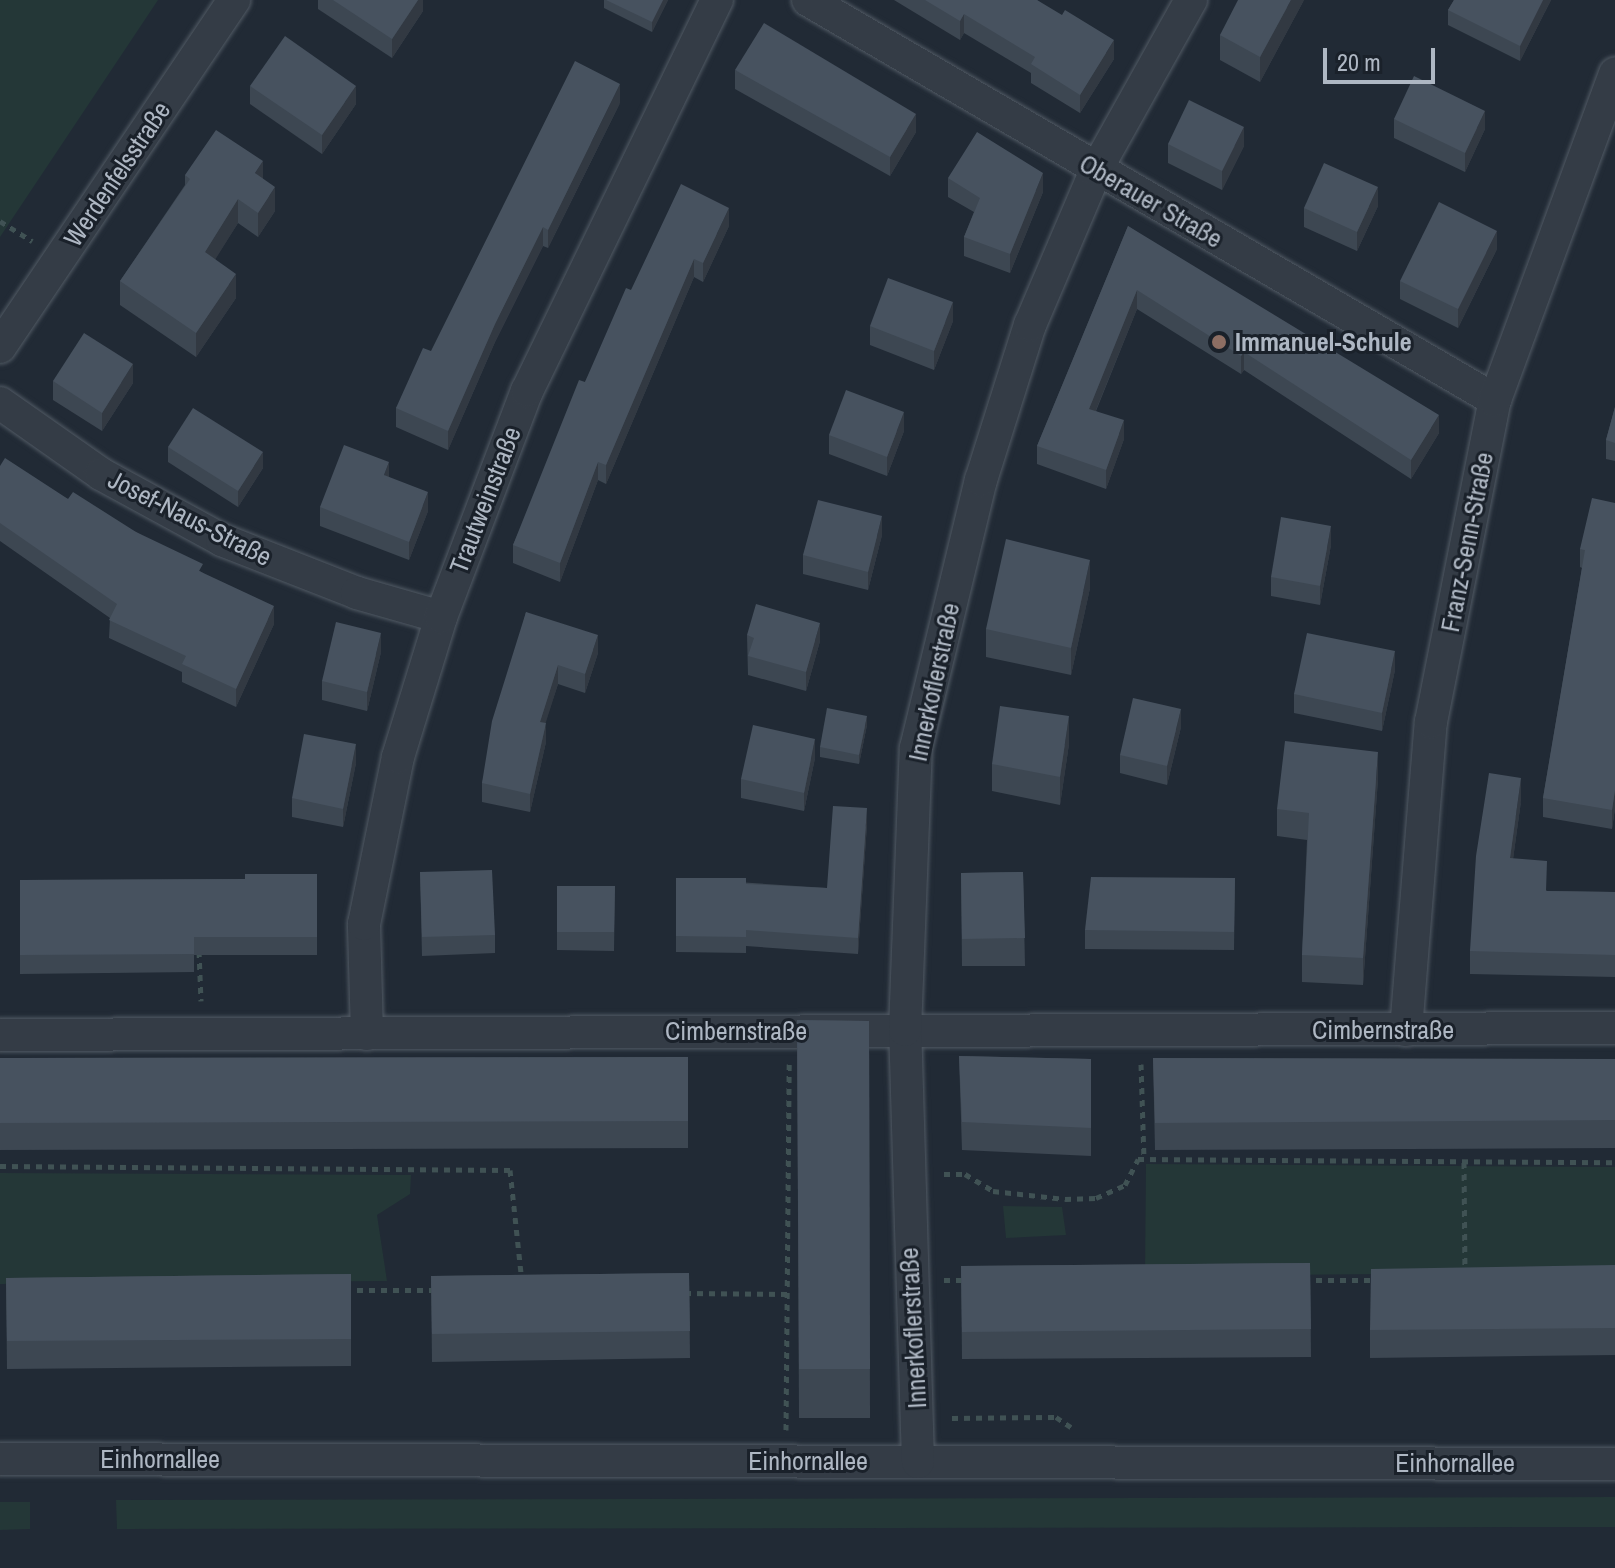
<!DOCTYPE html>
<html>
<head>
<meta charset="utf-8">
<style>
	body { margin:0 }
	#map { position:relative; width:1615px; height:1568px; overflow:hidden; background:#212a35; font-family:"Archivo Narrow",sans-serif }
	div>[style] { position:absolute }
	.green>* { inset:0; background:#243737 }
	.path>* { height:5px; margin-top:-2.5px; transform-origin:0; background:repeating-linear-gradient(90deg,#405254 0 6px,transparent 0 12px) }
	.roads { filter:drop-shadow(0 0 2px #515a64) drop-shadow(0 0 2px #515a64) }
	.minor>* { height:32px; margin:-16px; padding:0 16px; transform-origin:16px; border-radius:16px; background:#343c46 }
	.wall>* { inset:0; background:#3d4752 }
	.shaded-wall>* { inset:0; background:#323942 }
	.building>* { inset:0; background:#47525f }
	.dots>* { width:22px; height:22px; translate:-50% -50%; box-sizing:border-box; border:4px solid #1a212a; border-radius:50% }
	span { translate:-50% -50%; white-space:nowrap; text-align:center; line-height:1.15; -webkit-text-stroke:6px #1a212a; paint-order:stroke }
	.street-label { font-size:26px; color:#aeb7c3 }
	.poi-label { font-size:26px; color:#aeb7c3; font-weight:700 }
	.left { translate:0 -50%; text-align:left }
	.scale { position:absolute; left:1323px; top:48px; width:112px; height:36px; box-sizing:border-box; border:4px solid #aeb7c3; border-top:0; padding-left:10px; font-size:24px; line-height:28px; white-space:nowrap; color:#aeb7c3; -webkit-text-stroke:6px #1a212a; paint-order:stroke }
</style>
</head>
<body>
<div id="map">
	<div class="green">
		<div style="clip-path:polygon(0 0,158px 0,0 237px)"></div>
		<div style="clip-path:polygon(1146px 1164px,1615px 1167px,1615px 1272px,1145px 1276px)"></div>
		<div style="clip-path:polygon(0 1173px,411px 1175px,410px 1194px,377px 1215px,387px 1281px,0 1284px)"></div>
		<div style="clip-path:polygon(1003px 1206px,1062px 1207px,1066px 1235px,1006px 1238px)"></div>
		<div style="clip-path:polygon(1615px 1497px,1615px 1527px,117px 1529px,116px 1500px)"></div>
		<div style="clip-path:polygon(0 1502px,30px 1502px,30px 1529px,0 1530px)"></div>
	</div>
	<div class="path">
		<div style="left:0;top:221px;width:38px;rotate:32deg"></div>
		<div style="left:199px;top:951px;width:50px;rotate:87.7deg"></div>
		<div style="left:1141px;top:1064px;width:95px;rotate:88.2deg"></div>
		<div style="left:1464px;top:1162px;width:111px;rotate:89.5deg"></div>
		<div style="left:0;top:1166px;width:510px;rotate:0.45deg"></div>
		<div style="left:510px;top:1170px;width:113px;rotate:83.9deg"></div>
		<div style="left:944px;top:1174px;width:21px"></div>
		<div style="left:965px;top:1174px;width:33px;rotate:31deg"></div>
		<div style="left:993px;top:1191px;width:72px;rotate:6.3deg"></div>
		<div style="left:1065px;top:1199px;width:31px;rotate:-2deg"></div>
		<div style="left:1096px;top:1198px;width:32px;rotate:-24deg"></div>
		<div style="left:1125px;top:1185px;width:29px;rotate:-63deg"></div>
		<div style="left:1138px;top:1159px;width:477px;rotate:0.4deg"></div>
		<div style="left:944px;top:1280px;width:22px"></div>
		<div style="left:1304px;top:1280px;width:74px"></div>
		<div style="left:345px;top:1290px;width:90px"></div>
		<div style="left:685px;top:1293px;width:102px;rotate:0.6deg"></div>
		<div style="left:952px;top:1418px;width:104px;rotate:-0.6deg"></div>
		<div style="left:1056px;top:1417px;width:18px;rotate:34deg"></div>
		<div style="left:786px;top:1430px;width:366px;rotate:-89.5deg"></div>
	</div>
	<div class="roads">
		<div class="minor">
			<div style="left:808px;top:0;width:795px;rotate:30.21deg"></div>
			<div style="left:0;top:347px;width:419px;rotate:-56deg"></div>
			<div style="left:0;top:403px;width:123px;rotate:35.1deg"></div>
			<div style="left:101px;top:474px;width:138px;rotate:28.6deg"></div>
			<div style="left:222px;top:540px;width:145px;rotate:21.4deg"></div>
			<div style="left:357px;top:593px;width:87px;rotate:15.9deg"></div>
			<div style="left:1406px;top:1030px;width:309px;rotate:-85.4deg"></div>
			<div style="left:1431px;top:722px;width:328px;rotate:-78.8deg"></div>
			<div style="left:1495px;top:400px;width:348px;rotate:-69.8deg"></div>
			<div style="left:367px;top:1034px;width:110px;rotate:-91.6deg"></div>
			<div style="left:364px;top:924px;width:170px;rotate:-78.5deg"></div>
			<div style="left:398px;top:757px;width:146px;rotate:-72.9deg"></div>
			<div style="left:441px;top:617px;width:242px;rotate:-69.2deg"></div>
			<div style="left:527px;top:391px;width:435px;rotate:-64.1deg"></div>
			<div style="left:0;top:1035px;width:1615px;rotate:-0.25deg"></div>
			<div style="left:0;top:1459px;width:1615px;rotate:0.18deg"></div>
			<div style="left:918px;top:1462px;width:432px;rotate:-91.7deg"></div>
			<div style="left:905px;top:1030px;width:282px;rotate:-87.8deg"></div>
			<div style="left:916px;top:748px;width:276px;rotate:-76.4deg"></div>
			<div style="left:981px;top:480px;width:163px;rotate:-72.5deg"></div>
			<div style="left:1030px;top:325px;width:168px;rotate:-66.9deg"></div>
			<div style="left:1096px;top:170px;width:195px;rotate:-60.8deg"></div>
		</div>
	</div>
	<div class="wall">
		<div style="clip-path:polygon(318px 0,423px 0,423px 11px,392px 58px,318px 9px)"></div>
		<div style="clip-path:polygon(604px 0,668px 0,652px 32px,604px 8px)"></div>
		<div style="clip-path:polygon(894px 0,1037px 0,1114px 59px,1080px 113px,1031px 83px,1031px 73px,964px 33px,960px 40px)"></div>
		<div style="clip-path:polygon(1304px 0,1260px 82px,1220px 60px,1220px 35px)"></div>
		<div style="clip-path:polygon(1454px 0,1551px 0,1520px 61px,1448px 25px,1448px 10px)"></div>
		<div style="clip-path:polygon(735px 70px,916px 132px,890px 176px,735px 89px)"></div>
		<div style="clip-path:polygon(250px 86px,356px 104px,322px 154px,250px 104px)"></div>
		<div style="clip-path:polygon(620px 103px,548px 248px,543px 246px,495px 342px,448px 450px,396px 427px,396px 408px)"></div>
		<div style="clip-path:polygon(1394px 119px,1485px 129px,1465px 172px,1394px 138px)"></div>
		<div style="clip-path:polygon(1168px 144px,1244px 146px,1222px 190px,1168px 163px)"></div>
		<div style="clip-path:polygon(185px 175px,263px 179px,275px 211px,258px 237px,238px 223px,215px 259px,236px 298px,196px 357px,120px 305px,120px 281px,185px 185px)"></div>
		<div style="clip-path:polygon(948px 178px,1043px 192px,1010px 273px,964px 256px,964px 237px,974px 212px,948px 197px)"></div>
		<div style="clip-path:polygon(1378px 206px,1357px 251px,1304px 227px,1304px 208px)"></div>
		<div style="clip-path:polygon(729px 226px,703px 282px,694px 277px,606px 484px,598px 480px,560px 582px,513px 563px,513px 545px,585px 382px,631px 290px)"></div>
		<div style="clip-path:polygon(1128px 226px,1439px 433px,1411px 479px,1244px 370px,1241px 374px,1137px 309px,1096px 411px,1124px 439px,1106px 489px,1037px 464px,1037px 446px)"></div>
		<div style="clip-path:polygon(1497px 249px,1458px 328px,1400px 299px,1400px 281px)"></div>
		<div style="clip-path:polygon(953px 321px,934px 370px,870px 345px,870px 326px)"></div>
		<div style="clip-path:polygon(53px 381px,133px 383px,102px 431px,53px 400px)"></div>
		<div style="clip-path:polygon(1615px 407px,1615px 461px,1606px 459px,1606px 440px)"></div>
		<div style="clip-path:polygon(904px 431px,887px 476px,829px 454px,829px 435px)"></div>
		<div style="clip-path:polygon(168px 447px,263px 468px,238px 507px,168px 462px)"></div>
		<div style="clip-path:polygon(0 466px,136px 532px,203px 573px,274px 624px,236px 707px,182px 682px,182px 672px,109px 638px,110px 618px,0 541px)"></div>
		<div style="clip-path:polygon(389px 477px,428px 511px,409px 560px,320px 526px,320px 507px)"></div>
		<div style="clip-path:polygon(1615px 503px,1615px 808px,1612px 829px,1543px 817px,1543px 798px,1582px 568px,1580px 567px,1580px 549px)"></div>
		<div style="clip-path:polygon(882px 535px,868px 590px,803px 574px,803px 555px)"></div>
		<div style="clip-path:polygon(1331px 545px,1320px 605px,1271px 596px,1271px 577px)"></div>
		<div style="clip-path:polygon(1090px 588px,1071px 675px,986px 657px,986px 629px)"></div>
		<div style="clip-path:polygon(526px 612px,598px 653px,585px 693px,558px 684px,545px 723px,546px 742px,530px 812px,482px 802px,482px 783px)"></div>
		<div style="clip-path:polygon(747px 635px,820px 641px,806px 691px,748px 675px)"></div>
		<div style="clip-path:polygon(381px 652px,367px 711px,322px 700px,322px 681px)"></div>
		<div style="clip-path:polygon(1395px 670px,1382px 731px,1294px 713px,1294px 694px)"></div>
		<div style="clip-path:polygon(867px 725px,859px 764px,820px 757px,820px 747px)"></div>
		<div style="clip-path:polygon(1181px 727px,1167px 785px,1120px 773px,1120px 755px)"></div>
		<div style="clip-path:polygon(1069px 744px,1060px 805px,992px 791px,992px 764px)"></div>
		<div style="clip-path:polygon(815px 758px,804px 811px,741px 798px,741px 779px)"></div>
		<div style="clip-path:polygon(356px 763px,343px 827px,292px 817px,292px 798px)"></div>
		<div style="clip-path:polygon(1378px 779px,1363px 985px,1302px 982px,1302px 955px,1307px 840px,1277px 836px,1277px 809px)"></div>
		<div style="clip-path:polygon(1521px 801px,1513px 859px,1547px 891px,1615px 892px,1615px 977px,1470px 974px,1470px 951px)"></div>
		<div style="clip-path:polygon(867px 824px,858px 954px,746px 946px,746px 953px,676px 952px,676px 878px,827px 888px)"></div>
		<div style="clip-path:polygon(420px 872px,495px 935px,495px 953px,422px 956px)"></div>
		<div style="clip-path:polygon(1023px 872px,1025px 966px,962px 966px,961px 873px)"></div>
		<div style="clip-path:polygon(317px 874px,317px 955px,194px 955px,194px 972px,20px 974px,20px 880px,245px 879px)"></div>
		<div style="clip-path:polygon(1235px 878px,1234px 950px,1085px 949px,1085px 930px)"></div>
		<div style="clip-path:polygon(557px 886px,615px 886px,614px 951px,557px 950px)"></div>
		<div style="clip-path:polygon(797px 1020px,869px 1021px,870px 1418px,799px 1418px)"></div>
		<div style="clip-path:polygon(959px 1056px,1091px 1059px,1091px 1156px,962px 1150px)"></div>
		<div style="clip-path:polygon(688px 1057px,688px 1148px,0 1150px,0 1058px)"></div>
		<div style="clip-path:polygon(1153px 1058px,1615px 1059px,1615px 1148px,1155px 1150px)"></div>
		<div style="clip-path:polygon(1310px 1263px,1311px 1357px,962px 1359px,961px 1266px)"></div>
		<div style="clip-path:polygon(1615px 1265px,1615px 1355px,1370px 1358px,1370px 1330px)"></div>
		<div style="clip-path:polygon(689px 1273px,690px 1358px,432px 1362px,431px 1276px)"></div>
		<div style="clip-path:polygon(351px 1274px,351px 1366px,7px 1369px,6px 1278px)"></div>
	</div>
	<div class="shaded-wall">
		<div style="clip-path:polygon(418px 0,423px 0,423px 11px,392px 58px,392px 39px)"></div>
		<div style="clip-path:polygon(663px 0,668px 0,652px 32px,652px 22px)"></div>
		<div style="clip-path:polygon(1291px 0,1304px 0,1260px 82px,1260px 57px)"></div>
		<div style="clip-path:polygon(1543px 0,1551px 0,1520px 61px,1520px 46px)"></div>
		<div style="clip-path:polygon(964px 14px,964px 33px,960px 40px,960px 21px)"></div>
		<div style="clip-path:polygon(1114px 40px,1114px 59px,1080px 113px,1080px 95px)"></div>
		<div style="clip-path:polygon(620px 84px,620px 103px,548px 248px,548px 230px)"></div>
		<div style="clip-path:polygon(356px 86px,356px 104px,322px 154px,322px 135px)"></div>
		<div style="clip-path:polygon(1485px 111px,1485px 129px,1465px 172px,1465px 153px)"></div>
		<div style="clip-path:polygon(916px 114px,916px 132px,890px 176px,890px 157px)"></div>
		<div style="clip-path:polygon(1244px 127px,1244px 146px,1222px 190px,1222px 171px)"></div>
		<div style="clip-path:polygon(263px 161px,263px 186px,255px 173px)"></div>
		<div style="clip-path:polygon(1043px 173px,1043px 192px,1010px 273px,1010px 254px)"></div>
		<div style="clip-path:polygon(275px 187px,275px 211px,258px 237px,258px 213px)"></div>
		<div style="clip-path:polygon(1378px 187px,1378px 206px,1357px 251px,1357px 232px)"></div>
		<div style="clip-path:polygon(238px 199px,238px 223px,205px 276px,205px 252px)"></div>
		<div style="clip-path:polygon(729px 208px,729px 226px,703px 282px,703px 263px)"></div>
		<div style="clip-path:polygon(543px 227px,543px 246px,495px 342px,448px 450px,448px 431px,495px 324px)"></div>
		<div style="clip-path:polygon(1497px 231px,1497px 249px,1458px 328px,1458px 309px)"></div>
		<div style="clip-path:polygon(694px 259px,694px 277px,606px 484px,606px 465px)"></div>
		<div style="clip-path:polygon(236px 274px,236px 298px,196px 357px,196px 333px)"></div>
		<div style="clip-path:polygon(1137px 290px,1137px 309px,1089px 427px,1089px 409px)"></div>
		<div style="clip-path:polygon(953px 302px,953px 321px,934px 370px,934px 351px)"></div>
		<div style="clip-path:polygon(1244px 352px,1244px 370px,1241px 374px,1241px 356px)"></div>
		<div style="clip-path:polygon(133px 364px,133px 383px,102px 431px,102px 413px)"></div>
		<div style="clip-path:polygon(904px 412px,904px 431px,887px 476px,887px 457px)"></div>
		<div style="clip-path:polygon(1439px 415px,1439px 433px,1411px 479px,1411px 460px)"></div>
		<div style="clip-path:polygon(1124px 420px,1124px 439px,1106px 489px,1106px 470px)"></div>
		<div style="clip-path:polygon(263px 452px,263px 468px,238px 507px,238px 491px)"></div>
		<div style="clip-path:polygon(389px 462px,389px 481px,384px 475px)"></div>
		<div style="clip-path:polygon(598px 462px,598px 480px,560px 582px,560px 563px)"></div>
		<div style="clip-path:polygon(428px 492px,428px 511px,409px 560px,409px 542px)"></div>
		<div style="clip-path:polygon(882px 516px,882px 535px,868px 590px,868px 572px)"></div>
		<div style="clip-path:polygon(1331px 526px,1331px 545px,1320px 605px,1320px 586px)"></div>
		<div style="clip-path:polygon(1090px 560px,1090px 588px,1071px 675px,1071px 648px)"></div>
		<div style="clip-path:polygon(274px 606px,274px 624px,236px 707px,236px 689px)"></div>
		<div style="clip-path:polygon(820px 623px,820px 641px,806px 691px,806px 672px)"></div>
		<div style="clip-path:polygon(381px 633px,381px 652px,367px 711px,367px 692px)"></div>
		<div style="clip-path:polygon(598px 635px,598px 653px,585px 693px,585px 674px)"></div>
		<div style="clip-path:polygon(1395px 651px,1395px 670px,1382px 731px,1382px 713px)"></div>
		<div style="clip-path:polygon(558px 665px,558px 684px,540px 741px,540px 722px)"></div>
		<div style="clip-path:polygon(1181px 709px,1181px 727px,1167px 785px,1167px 766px)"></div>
		<div style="clip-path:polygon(867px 716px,867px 725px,859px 764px,859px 755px)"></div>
		<div style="clip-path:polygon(1069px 716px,1069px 744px,1060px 805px,1060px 777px)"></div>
		<div style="clip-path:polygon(546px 723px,546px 742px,530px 812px,530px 794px)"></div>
		<div style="clip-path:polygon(815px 739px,815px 758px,804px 811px,804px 793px)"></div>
		<div style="clip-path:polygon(356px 744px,356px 763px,343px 827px,343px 809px)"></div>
		<div style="clip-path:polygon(1378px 752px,1378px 779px,1363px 985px,1363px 958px)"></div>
		<div style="clip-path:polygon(1521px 778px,1521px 801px,1510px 881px,1510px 858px)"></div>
		<div style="clip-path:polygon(1615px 790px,1615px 808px,1612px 829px,1612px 810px)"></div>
		<div style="clip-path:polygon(867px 808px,867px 824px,858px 954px,858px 938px)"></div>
	</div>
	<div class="building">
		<div style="clip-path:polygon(333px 0,418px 0,392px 39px)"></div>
		<div style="clip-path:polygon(606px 0,663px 0,652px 22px)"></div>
		<div style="clip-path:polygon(925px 0,1037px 0,1062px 15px,1065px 10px,1114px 40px,1080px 95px,1031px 64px,1035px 57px,964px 14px,960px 21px)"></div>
		<div style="clip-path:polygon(1238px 0,1291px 0,1260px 57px,1220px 35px)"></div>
		<div style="clip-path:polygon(1454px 0,1543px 0,1520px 46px,1448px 10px)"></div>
		<div style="clip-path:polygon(764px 23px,916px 114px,890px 157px,735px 70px)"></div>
		<div style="clip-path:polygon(285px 36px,356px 86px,322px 135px,250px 86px)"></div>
		<div style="clip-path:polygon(575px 61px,620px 84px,548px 230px,543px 227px,495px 324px,448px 431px,396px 408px,423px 348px,431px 351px)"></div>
		<div style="clip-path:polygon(1414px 76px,1485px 111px,1465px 153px,1394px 119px)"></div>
		<div style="clip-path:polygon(1189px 100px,1244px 127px,1222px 171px,1168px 144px)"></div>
		<div style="clip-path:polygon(216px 130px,263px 161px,255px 173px,275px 187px,258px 213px,238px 199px,205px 252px,236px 274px,196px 333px,120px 281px,190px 179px,185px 175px)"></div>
		<div style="clip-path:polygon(977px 132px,1043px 173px,1010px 254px,964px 237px,980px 198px,948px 178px)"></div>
		<div style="clip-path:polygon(1324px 163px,1378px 187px,1357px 232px,1304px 208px)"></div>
		<div style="clip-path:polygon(681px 184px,729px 208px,703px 263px,694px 259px,606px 465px,598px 462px,560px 563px,513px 545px,579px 380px,585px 382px,626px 288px,631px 290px)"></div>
		<div style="clip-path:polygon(1439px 202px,1497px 231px,1458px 309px,1400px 281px)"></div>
		<div style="clip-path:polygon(1128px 226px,1439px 415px,1411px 460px,1244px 352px,1241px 356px,1137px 290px,1089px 409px,1124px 420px,1106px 470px,1037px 446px)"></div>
		<div style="clip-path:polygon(888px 278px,953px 302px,934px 351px,870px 326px)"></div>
		<div style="clip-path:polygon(84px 333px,133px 364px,102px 413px,53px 381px)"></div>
		<div style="clip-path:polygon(846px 390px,904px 412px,887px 457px,829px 435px)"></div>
		<div style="clip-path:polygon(1615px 407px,1615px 443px,1606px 440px)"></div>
		<div style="clip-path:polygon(193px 408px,263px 452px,238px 491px,168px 447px)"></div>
		<div style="clip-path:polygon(344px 445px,389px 462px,384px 475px,428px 492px,409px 542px,320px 507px)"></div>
		<div style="clip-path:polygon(5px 458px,68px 499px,73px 492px,136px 532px,203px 564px,199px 571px,274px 606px,236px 689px,182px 664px,186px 656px,109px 620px,117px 604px,0 523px,0 466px)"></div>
		<div style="clip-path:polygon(1592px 498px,1615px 503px,1615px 790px,1612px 810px,1543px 798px,1585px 550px,1580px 549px)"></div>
		<div style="clip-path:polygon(818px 500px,882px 516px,868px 572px,803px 555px)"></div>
		<div style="clip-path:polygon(1281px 517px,1331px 526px,1320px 586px,1271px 577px)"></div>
		<div style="clip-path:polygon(1006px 539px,1090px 560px,1071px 648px,986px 629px)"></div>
		<div style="clip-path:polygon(756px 604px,820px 623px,806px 672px,748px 656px,754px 638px,747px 635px)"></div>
		<div style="clip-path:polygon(526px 612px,598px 635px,585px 674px,558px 665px,540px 722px,546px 723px,530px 794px,482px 783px,492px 721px)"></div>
		<div style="clip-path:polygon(336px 622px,381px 633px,367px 692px,322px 681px)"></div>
		<div style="clip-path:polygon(1307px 633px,1395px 651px,1382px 713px,1294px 694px)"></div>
		<div style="clip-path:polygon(1133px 698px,1181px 709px,1167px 766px,1120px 755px)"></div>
		<div style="clip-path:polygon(1000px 706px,1069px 716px,1060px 777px,992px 764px)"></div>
		<div style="clip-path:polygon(827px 708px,867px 716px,859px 755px,820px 747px)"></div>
		<div style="clip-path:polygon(753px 725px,815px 739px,804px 793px,741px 779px)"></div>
		<div style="clip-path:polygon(304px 734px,356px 744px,343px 809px,292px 798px)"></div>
		<div style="clip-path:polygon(1285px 741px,1378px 752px,1363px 958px,1302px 955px,1309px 813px,1277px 809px)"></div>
		<div style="clip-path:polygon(1489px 773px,1521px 778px,1510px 858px,1547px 861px,1546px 891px,1615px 892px,1615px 955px,1470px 951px,1476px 856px)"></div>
		<div style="clip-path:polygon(833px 806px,867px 808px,858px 938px,746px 930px,746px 937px,676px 936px,676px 878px,746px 878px,746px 884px,827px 888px)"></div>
		<div style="clip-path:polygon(492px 870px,495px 935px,422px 937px,420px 872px)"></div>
		<div style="clip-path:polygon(1023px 872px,1025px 938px,962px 939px,961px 873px)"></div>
		<div style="clip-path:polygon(245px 874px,317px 874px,317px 937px,194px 937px,194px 954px,20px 955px,20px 880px,245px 879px)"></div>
		<div style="clip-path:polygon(1091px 877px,1235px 878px,1234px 932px,1085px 930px)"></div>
		<div style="clip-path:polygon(557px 886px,615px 886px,614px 932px,557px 932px)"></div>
		<div style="clip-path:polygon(797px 1020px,869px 1021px,870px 1369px,799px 1369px)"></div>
		<div style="clip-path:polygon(959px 1056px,1091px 1059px,1091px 1128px,962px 1122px)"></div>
		<div style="clip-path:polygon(688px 1057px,688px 1121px,0 1123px,0 1058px)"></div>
		<div style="clip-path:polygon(1153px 1058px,1615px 1059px,1615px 1120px,1155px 1123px)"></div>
		<div style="clip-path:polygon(1310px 1263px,1311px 1329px,962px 1332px,961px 1266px)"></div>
		<div style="clip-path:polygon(1615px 1265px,1615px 1328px,1370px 1330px,1371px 1269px)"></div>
		<div style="clip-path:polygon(689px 1273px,690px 1331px,432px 1334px,431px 1276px)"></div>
		<div style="clip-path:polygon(351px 1274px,351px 1339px,7px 1341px,6px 1278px)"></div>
	</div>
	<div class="dots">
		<div style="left:1219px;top:342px;background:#8d6e63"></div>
	</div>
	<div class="street-label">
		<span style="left:117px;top:174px;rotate:-56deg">Werdenfelsstraße</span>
		<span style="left:1151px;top:201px;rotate:30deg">Oberauer Straße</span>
		<span style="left:485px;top:500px;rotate:-69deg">Trautweinstraße</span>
		<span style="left:190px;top:518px;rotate:27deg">Josef-Naus-Straße</span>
		<span style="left:1467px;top:542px;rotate:-79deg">Franz-Senn-Straße</span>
		<span style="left:934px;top:682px;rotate:-78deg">Innerkoflerstraße</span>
		<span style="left:1383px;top:1030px">Cimbernstraße</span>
		<span style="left:736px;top:1031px">Cimbernstraße</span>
		<span style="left:913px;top:1328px;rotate:-93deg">Innerkoflerstraße</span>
		<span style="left:160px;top:1459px">Einhornallee</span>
		<span style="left:808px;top:1461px">Einhornallee</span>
		<span style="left:1455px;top:1463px">Einhornallee</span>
	</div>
	<div class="poi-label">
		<span class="left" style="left:1235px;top:342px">Immanuel-Schule</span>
	</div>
	<div class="scale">20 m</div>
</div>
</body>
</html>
